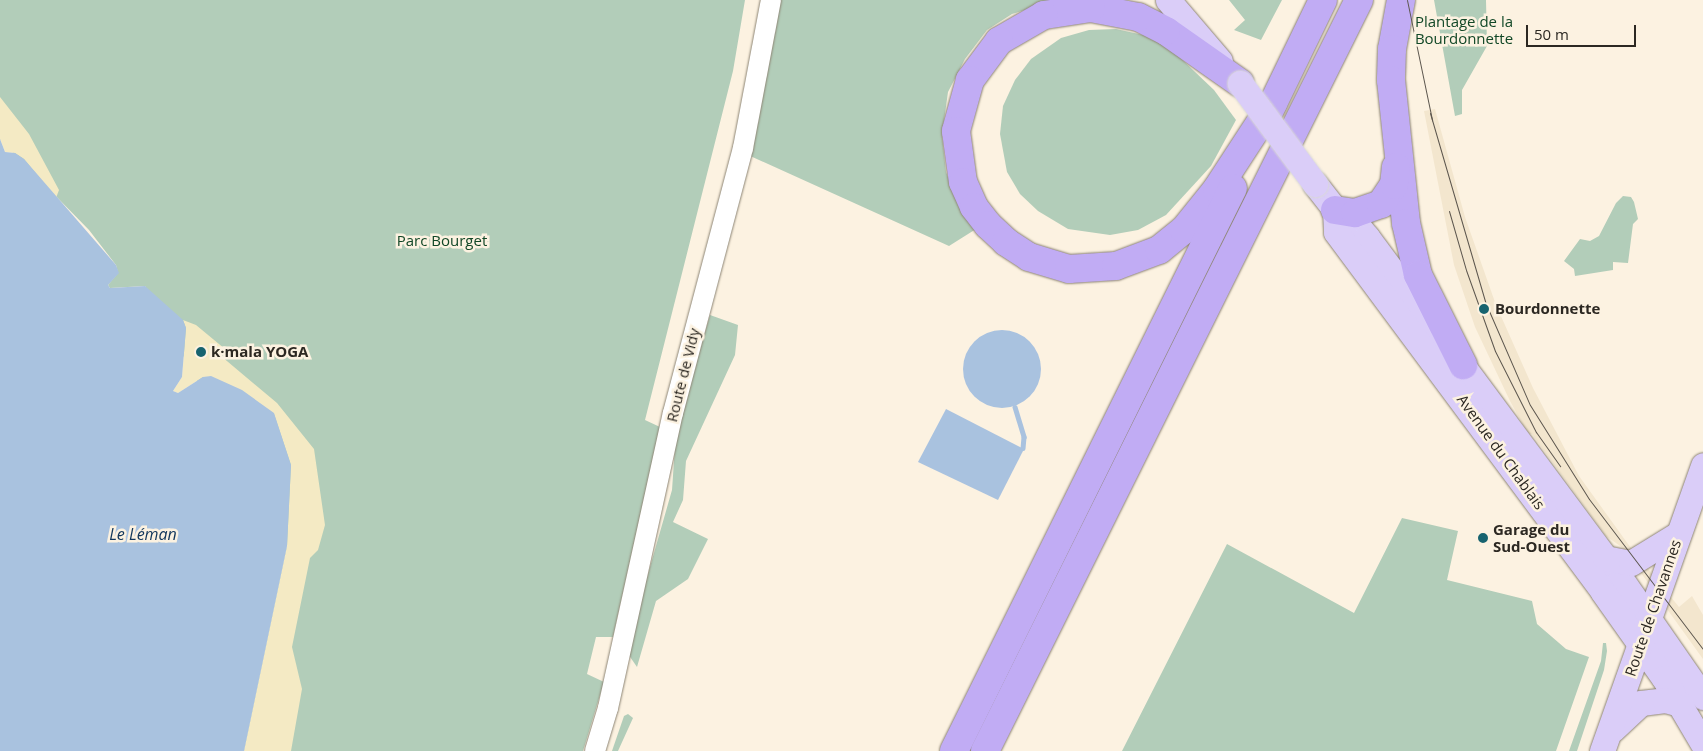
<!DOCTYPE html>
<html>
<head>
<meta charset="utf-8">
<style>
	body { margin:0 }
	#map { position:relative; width:1703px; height:751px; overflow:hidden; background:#fcf2e1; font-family:"Open Sans",sans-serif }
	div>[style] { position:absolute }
	.built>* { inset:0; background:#f3e6ce }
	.green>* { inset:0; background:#b2cdb9 }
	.sand>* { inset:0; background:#f4eac4 }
	.water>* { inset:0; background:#a9c2df }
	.round { border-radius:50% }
	.stream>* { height:4.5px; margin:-2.25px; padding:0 2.25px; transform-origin:2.25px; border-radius:2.25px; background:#a9c2df }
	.roads { filter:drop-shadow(0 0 1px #8d8575) drop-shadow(0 0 1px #8d8575) }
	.minor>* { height:20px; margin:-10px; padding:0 10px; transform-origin:10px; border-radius:10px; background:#fff }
	.major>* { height:25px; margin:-12.5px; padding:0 12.5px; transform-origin:12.5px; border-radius:12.5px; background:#dacdf8 }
	.highway>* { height:28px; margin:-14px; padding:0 14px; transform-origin:14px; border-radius:14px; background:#c1acf4 }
	.tram>* { height:1px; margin:-0.5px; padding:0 0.5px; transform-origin:0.5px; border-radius:0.5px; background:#5c564e }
	.bridges { filter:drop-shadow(0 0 1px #d9d8d7) drop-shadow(0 0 1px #d9d8d7) }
	.major-bridge>* { height:25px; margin:-12.5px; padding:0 12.5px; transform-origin:12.5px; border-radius:12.5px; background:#dacdf8 }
	.dots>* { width:14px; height:14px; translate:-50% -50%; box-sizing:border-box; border:2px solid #fcf2e1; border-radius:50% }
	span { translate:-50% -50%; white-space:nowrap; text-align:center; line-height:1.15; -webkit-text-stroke:5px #fcf2e1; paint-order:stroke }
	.park-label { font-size:15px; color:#114726 }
	.poi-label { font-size:15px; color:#2c2822; font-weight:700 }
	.left { translate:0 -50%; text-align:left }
	.street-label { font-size:15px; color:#2c2822 }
	.water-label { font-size:16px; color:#10355b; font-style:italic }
	.scale { position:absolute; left:1526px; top:25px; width:110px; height:22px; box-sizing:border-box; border:2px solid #2c2822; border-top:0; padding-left:6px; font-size:15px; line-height:18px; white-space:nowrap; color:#2c2822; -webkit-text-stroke:4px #fcf2e1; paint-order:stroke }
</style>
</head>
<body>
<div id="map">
	<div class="built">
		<div style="clip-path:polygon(1435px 109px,1465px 217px,1496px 305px,1533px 388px,1579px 476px,1628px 544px,1679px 607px,1692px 596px,1703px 615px,1703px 659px,1623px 548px,1606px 536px,1532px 434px,1528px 434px,1510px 401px,1475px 327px,1454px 265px,1424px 111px)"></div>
	</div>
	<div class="green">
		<div style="clip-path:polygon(0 0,745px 0,733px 71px,645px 420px,660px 427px,613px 637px,596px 637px,587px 674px,604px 682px,583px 751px,244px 751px,287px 546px,145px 286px,110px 288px,108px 285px,118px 273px,116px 265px,89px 230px,0 139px)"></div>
		<div style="clip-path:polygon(776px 0,1057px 0,1012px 14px,987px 30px,965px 59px,948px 92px,942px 135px,946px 172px,958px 203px,976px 229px,949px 246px,748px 155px)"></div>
		<div style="clip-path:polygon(1229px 0,1282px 0,1261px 40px,1234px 30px,1245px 20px)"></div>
		<div style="clip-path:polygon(1434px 0,1486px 0,1487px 46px,1462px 90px,1462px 114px,1455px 116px)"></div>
		<div style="clip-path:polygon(1116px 29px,1148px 36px,1171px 49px,1214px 90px,1236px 120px,1211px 166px,1166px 215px,1138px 230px,1110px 235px,1068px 229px,1038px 211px,1020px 194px,1007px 172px,1000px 134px,1003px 106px,1015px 80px,1031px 59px,1061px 38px,1089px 30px)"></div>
		<div style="clip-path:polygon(1623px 196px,1631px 197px,1634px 202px,1638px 219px,1633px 224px,1628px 263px,1613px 262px,1613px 270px,1575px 276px,1574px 269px,1564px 261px,1580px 239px,1590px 241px,1599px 236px,1616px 203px)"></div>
		<div style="clip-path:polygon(710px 315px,738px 325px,735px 355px,686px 461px,683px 500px,673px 522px,708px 539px,688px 579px,656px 601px,637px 667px,626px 651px,672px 490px,676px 432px)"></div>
		<div style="clip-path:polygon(1402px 518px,1458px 531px,1447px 580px,1532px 601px,1537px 624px,1566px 649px,1589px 657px,1556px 751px,1122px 751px,1227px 544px,1354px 613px)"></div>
		<div style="clip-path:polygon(1603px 643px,1606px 643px,1607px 651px,1604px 670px,1577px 751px,1569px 751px,1601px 661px)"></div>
		<div style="clip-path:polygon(628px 714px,633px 718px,618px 751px,612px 751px,624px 716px)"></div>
	</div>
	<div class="sand">
		<div style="clip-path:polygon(0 97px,29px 134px,59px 190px,56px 198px,24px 159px,15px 153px,5px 152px,0 139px)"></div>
		<div style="clip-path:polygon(183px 320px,196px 325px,225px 349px,221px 356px,277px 403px,314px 449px,325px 525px,318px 550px,310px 558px,292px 647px,302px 689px,291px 751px,244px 751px,287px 546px,291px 465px,274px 414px,203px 377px,178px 393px,173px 391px,182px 377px,186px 328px)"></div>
	</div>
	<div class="water">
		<div style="clip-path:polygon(0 139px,5px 152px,15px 153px,24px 159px,116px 265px,119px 273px,108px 285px,110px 288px,145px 286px,183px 320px,186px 328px,182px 377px,173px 391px,178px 393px,203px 377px,211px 376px,242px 390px,274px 413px,291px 465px,287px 546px,244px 751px,0 751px)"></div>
		<div class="round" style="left:963px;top:330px;width:78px;height:78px"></div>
		<div style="clip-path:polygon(946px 409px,1024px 449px,998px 500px,918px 462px)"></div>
	</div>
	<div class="stream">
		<div style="left:1015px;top:407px;width:31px;rotate:73deg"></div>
		<div style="left:1024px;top:437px;width:11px;rotate:95deg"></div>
	</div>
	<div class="roads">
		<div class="minor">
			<div style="left:595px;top:751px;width:45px;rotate:-73.2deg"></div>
			<div style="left:608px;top:708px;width:302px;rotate:-77.6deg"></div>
			<div style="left:673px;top:413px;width:274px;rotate:-75.2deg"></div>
			<div style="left:743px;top:148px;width:151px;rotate:-79.3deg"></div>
		</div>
		<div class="major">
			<div style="left:1168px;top:0;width:80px;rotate:49.6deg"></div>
			<div style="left:1315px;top:184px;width:33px;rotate:52deg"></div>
			<div style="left:1335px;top:210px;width:22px;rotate:30deg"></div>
			<div style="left:1354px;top:221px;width:21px;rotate:51deg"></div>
			<div style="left:1367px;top:237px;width:426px;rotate:53.4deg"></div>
			<div style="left:1621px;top:579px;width:144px;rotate:55.2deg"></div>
			<div style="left:1335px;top:210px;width:22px;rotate:87deg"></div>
			<div style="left:1336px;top:232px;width:448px;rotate:53.4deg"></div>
			<div style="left:1603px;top:592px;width:105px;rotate:54.7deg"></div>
			<div style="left:1664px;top:678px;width:77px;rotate:59.4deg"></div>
			<div style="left:1605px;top:558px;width:26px;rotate:11deg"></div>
			<div style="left:1631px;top:563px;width:55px;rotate:-31.7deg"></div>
			<div style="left:1613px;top:729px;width:38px;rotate:-43deg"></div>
			<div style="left:1641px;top:703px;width:24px;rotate:-7deg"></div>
			<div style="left:1665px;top:700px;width:16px;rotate:15deg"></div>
			<div style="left:1602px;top:751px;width:303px;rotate:-70.5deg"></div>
		</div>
		<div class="highway">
			<div style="left:1401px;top:0;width:50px;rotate:100.4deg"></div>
			<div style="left:1392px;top:49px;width:31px;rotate:92deg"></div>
			<div style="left:1391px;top:80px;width:144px;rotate:84deg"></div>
			<div style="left:1406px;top:223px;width:53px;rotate:77deg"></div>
			<div style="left:1418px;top:275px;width:101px;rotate:63.4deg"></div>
			<div style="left:1240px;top:83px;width:90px;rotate:-144.9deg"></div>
			<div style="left:1166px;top:31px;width:31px;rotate:-153deg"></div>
			<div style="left:1138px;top:17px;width:48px;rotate:-169.2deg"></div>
			<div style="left:1091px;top:8px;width:48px;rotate:171.5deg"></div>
			<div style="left:1044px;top:15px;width:52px;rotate:150deg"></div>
			<div style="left:999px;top:41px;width:49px;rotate:126.6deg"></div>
			<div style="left:970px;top:80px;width:53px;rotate:105.4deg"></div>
			<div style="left:956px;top:131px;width:51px;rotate:82.2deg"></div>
			<div style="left:963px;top:182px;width:27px;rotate:66deg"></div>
			<div style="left:974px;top:207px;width:23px;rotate:52deg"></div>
			<div style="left:988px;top:225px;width:25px;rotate:43deg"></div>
			<div style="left:1006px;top:242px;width:27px;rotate:33deg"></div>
			<div style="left:1029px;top:257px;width:42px;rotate:16.7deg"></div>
			<div style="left:1069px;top:269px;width:47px;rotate:-3.7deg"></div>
			<div style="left:1116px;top:266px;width:46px;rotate:-20.4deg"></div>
			<div style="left:1159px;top:250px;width:32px;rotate:-39deg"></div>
			<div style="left:1184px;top:230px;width:53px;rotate:-51.2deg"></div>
			<div style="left:1217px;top:189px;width:103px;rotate:-56.9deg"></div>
			<div style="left:1265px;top:120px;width:133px;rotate:-64.2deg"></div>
			<div style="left:1335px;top:210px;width:20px;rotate:9deg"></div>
			<div style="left:1355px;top:213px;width:28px;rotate:-19deg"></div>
			<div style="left:1381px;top:204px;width:23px;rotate:-56deg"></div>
			<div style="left:1394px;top:185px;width:18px;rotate:-84deg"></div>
			<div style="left:954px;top:751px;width:628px;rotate:-63.64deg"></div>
			<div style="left:985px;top:751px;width:839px;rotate:-63.53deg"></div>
		</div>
	</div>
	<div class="tram">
		<div style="left:1407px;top:0;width:123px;rotate:78.2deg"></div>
		<div style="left:1430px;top:113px;width:199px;rotate:73.7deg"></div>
		<div style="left:1486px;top:304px;width:110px;rotate:66.5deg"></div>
		<div style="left:1530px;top:405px;width:111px;rotate:57.9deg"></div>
		<div style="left:1589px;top:499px;width:188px;rotate:52.8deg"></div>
		<div style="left:1449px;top:211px;width:61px;rotate:73.9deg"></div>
		<div style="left:1466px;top:270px;width:86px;rotate:70.3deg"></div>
		<div style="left:1495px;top:351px;width:91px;rotate:63.2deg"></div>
		<div style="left:1536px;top:432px;width:42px;rotate:54.8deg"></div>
	</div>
	<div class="bridges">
		<div class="major-bridge">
			<div style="left:1240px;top:83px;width:126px;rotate:53.4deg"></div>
		</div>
	</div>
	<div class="dots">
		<div style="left:1484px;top:309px;background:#17636f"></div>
		<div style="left:201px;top:352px;background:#17636f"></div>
		<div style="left:1483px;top:538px;background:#17636f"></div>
	</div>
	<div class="park-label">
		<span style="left:1464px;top:30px">Plantage de la<br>Bourdonnette</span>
		<span style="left:442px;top:241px">Parc Bourget</span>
	</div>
	<div class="poi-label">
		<span class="left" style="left:1495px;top:309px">Bourdonnette</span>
		<span class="left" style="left:211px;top:352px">k·mala YOGA</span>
		<span class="left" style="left:1493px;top:538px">Garage du<br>Sud-Ouest</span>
	</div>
	<div class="street-label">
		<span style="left:683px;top:375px;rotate:-76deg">Route de Vidy</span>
		<span style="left:1501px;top:452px;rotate:54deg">Avenue du Chablais</span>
		<span style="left:1653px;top:608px;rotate:-71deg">Route de Chavannes</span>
	</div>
	<div class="water-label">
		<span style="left:143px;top:534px">Le Léman</span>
	</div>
	<div class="scale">50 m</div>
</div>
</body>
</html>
